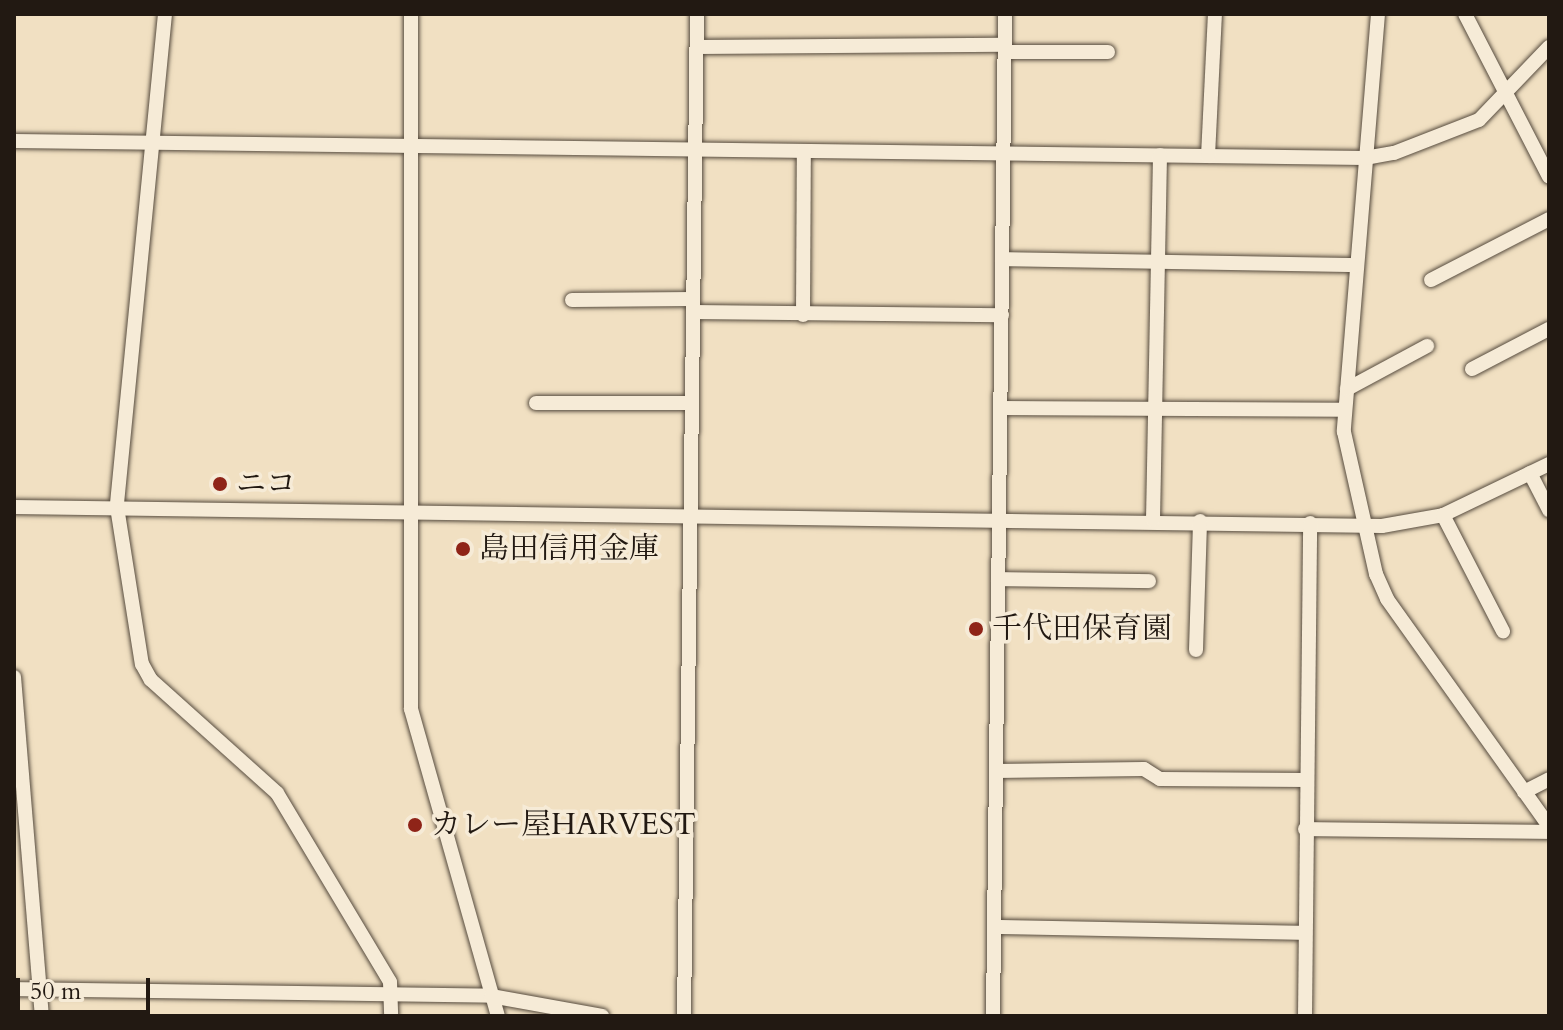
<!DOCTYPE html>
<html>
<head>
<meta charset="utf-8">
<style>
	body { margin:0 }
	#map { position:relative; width:1563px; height:1030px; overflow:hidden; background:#f1e0c2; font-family:Cardo,"Noto Serif JP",serif }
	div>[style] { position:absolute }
	.roads { filter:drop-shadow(0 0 2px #564b3e) drop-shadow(0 0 2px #564b3e) }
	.street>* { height:14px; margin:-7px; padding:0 7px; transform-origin:7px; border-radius:7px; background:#f6ebd7 }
	.dots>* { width:22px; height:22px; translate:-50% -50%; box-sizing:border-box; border:4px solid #f6ebd7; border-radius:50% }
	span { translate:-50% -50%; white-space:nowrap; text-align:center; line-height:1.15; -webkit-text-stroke:7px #f6ebd7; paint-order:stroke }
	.poi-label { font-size:30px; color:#221912 }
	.left { translate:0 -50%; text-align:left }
	.frame { position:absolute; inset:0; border:16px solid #221912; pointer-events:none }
	.scale { position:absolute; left:16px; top:978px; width:134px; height:36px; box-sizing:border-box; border:4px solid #221912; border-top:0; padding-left:10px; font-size:24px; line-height:28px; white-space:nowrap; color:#221912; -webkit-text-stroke:6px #f6ebd7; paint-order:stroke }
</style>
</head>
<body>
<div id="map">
	<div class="roads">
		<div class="street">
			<div style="left:165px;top:14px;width:495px;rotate:95.6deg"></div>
			<div style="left:117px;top:507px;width:159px;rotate:81deg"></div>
			<div style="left:142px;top:664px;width:18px;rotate:61deg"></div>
			<div style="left:151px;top:680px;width:169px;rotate:41.9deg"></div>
			<div style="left:277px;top:793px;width:220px;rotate:59.1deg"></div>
			<div style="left:390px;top:982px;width:34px;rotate:88deg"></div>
			<div style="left:411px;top:14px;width:695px;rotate:90deg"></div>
			<div style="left:411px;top:709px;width:319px;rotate:74.2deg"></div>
			<div style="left:1378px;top:14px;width:419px;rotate:94.7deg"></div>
			<div style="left:1344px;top:432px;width:146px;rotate:77.3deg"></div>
			<div style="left:1376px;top:574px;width:27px;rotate:66deg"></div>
			<div style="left:1387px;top:599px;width:279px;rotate:54.5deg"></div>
			<div style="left:1465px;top:14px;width:183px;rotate:62.7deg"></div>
			<div style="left:697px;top:47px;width:308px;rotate:-0.4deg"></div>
			<div style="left:1005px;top:52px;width:103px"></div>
			<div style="left:14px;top:141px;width:1351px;rotate:0.72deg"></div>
			<div style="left:1365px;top:158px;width:29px;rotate:-10deg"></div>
			<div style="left:1394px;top:153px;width:91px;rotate:-21.2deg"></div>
			<div style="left:1479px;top:120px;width:101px;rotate:-46.2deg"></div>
			<div style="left:1208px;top:156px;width:142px;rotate:-87.2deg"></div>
			<div style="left:1002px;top:259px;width:354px;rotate:1deg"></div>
			<div style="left:1431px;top:280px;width:133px;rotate:-27.3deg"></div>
			<div style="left:572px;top:300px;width:121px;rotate:-0.5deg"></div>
			<div style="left:693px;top:312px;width:309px;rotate:0.6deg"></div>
			<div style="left:803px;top:315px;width:164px;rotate:-89.7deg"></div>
			<div style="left:1472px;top:369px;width:87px;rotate:-27.5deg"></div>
			<div style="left:1347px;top:389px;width:91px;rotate:-28.3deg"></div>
			<div style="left:536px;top:403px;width:156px"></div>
			<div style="left:1001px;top:408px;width:344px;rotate:0.3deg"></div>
			<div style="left:1530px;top:473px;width:42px;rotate:62.8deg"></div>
			<div style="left:14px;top:507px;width:1368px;rotate:0.8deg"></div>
			<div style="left:1382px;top:526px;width:62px;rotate:-10.2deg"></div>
			<div style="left:1443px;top:515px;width:118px;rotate:-25.7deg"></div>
			<div style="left:1443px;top:515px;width:131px;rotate:62.7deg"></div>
			<div style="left:1153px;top:520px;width:365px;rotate:-88.9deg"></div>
			<div style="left:998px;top:579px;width:151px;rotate:0.8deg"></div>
			<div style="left:1196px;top:650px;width:129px;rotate:-88.2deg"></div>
			<div style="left:14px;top:677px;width:340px;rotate:85.3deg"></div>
			<div style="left:996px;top:771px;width:148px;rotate:-0.8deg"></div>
			<div style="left:1144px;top:769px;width:19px;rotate:32deg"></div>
			<div style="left:1160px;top:779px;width:146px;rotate:0.4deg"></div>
			<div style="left:1524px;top:792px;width:28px;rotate:-27deg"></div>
			<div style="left:1305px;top:829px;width:244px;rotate:0.7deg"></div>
			<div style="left:995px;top:927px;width:309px;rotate:1.1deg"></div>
			<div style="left:14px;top:989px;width:477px;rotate:0.8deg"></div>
			<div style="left:491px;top:996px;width:113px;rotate:10.2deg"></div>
			<div style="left:684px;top:1016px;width:1002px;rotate:-89.26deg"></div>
			<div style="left:993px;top:1016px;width:1002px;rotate:-89.31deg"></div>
			<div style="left:1305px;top:1016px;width:493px;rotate:-89.4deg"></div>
		</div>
	</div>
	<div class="dots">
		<div style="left:220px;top:484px;background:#8f2418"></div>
		<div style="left:463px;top:549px;background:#8f2418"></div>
		<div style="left:976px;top:629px;background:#8f2418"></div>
		<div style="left:415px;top:825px;background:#8f2418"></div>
	</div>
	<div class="poi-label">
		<span class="left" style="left:236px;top:484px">ニコ</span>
		<span class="left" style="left:479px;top:549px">島田信用金庫</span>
		<span class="left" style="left:992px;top:629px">千代田保育園</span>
		<span class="left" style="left:431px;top:825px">カレー屋HARVEST</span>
	</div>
	<div class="frame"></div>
	<div class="scale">50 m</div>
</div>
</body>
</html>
